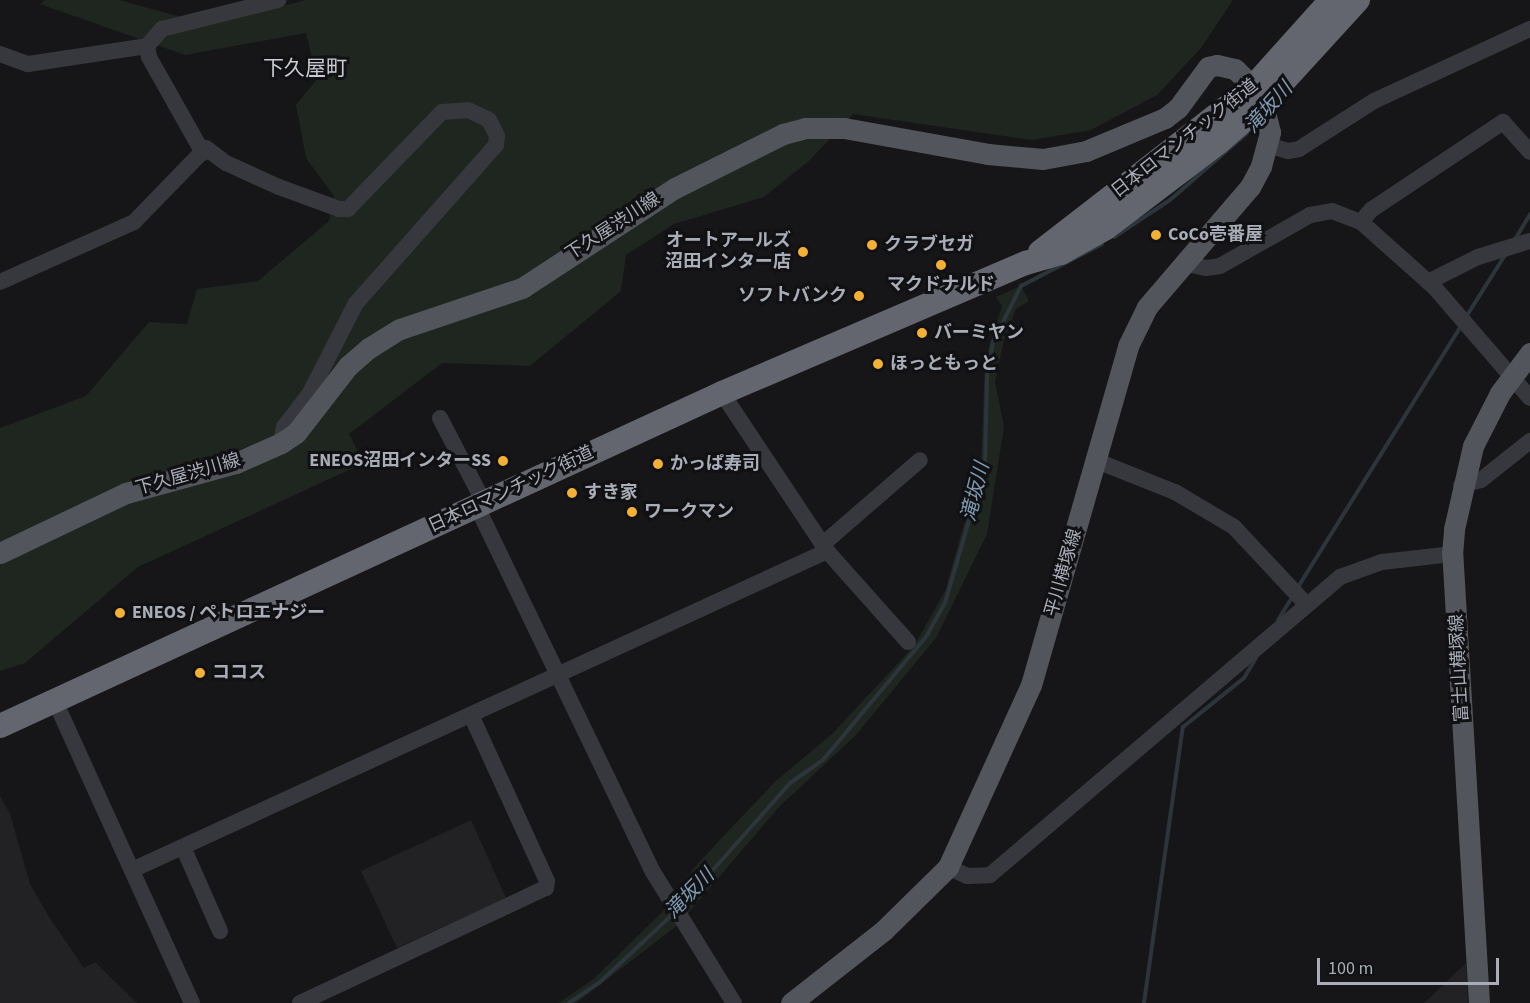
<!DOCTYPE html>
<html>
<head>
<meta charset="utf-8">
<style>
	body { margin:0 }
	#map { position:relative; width:1530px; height:1003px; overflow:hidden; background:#161618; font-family:"Source Sans 3","Noto Sans JP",sans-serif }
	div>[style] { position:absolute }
	.built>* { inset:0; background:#222225 }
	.green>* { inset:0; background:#1e261f }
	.stream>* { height:4px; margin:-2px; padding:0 2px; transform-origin:2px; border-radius:2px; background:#2c353c }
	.minor>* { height:16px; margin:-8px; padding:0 8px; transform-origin:8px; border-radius:8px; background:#37383d }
	.major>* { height:21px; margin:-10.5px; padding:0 10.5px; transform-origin:10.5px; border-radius:10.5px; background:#53555c }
	.highway>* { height:24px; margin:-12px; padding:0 12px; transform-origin:12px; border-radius:12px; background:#63666e }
	.dots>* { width:16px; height:16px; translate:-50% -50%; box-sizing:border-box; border:3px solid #111113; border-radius:50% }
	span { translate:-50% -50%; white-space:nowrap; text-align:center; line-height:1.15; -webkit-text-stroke:6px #111113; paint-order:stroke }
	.street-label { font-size:18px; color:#a8adb8 }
	.poi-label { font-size:18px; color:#a8adb8; font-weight:700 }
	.left { translate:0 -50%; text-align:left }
	.right { translate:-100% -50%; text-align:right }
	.water-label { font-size:20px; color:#7f9bb3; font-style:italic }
	.quarter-label { font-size:21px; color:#c9ccd4 }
	.scale { position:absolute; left:1317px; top:958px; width:182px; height:27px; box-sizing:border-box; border:3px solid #a8adb8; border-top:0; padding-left:8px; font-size:18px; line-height:21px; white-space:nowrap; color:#a8adb8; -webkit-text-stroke:4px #111113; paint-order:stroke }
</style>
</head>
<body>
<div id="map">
	<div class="built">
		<div style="clip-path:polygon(0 796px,10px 814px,30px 884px,49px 917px,84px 968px,95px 962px,137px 1003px,0 1003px)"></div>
		<div style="clip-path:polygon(471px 820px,506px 898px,397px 948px,361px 871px)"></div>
		<div style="clip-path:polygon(1466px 963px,1468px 1003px,1424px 1003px)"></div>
	</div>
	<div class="green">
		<div style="clip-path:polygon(45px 0,119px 0,210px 25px,306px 0,1233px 0,1201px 48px,1157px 95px,1091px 130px,1032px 140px,853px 114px,810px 160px,764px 197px,674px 224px,626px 255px,621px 291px,530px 366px,442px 363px,349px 434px,364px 463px,138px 567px,25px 663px,0 671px,0 428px,86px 396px,149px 322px,187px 324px,197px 289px,258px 281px,329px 221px,334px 196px,306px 158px,296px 105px,317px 79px,306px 33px,185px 55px,40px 4px)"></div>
		<div style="clip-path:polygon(1021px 286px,1029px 301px,1016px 309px,1004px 339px,995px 382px,1004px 427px,987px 534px,936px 638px,855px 736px,779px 807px,678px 925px,576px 1003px,559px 1003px,595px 978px,662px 912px,694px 868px,730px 829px,776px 781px,832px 734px,914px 646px,945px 591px,981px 464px,985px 360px,1002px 306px,996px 297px)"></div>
	</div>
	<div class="stream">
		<div style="left:1114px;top:237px;width:67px;rotate:-33.5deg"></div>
		<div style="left:1170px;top:200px;width:102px;rotate:-41deg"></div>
		<div style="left:1514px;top:241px;width:31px;rotate:-59deg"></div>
		<div style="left:1466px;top:317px;width:73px;rotate:-57.8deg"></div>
		<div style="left:1298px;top:587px;width:308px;rotate:-58deg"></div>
		<div style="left:1278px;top:620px;width:28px;rotate:-58deg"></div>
		<div style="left:680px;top:907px;width:166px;rotate:-48.4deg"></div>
		<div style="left:790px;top:783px;width:40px;rotate:-34.9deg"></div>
		<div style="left:823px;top:760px;width:160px;rotate:-50.1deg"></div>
		<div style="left:926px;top:637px;width:39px;rotate:-61deg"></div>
		<div style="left:945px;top:603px;width:144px;rotate:-73.8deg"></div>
		<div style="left:985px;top:465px;width:89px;rotate:-88.7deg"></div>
		<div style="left:987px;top:376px;width:35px;rotate:-80deg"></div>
		<div style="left:993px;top:342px;width:63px;rotate:-63.4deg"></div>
		<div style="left:1021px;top:286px;width:91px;rotate:-27.4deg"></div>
		<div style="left:569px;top:1003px;width:36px;rotate:-34deg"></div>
		<div style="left:599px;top:983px;width:101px;rotate:-43deg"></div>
		<div style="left:1144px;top:1003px;width:279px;rotate:-82deg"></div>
		<div style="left:1183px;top:727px;width:78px;rotate:-38.8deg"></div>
		<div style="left:1244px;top:678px;width:23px;rotate:-59deg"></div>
	</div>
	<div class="minor">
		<div style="left:0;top:54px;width:30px;rotate:20deg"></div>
		<div style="left:28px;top:64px;width:120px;rotate:-8.6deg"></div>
		<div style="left:1268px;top:145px;width:21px;rotate:17deg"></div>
		<div style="left:1288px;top:151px;width:11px;rotate:-10deg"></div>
		<div style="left:1299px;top:149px;width:89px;rotate:-32.6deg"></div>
		<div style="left:1374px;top:101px;width:172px;rotate:-24.8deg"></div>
		<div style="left:203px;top:153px;width:110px;rotate:-119.4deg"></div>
		<div style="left:149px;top:57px;width:11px;rotate:-100deg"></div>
		<div style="left:147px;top:46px;width:23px;rotate:-49deg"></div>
		<div style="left:162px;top:29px;width:120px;rotate:-14deg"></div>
		<div style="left:1361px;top:222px;width:16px;rotate:-50deg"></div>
		<div style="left:1371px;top:210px;width:159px;rotate:-33.7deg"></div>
		<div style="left:1503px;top:122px;width:40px;rotate:48deg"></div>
		<div style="left:1186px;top:264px;width:20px;rotate:11deg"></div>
		<div style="left:1206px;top:268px;width:14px;rotate:-8deg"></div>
		<div style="left:1220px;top:266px;width:103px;rotate:-29.5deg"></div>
		<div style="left:1310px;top:215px;width:22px;rotate:-10deg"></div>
		<div style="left:1332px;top:211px;width:31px;rotate:21deg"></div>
		<div style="left:1361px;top:222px;width:99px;rotate:41.7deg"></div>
		<div style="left:1435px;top:288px;width:145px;rotate:49.2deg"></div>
		<div style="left:0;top:282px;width:147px;rotate:-24.1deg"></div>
		<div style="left:134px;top:222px;width:103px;rotate:-45.8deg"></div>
		<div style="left:206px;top:148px;width:25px;rotate:37deg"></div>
		<div style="left:226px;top:163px;width:58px;rotate:24.4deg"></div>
		<div style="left:279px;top:187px;width:64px;rotate:20.1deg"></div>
		<div style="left:339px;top:209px;width:9px"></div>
		<div style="left:348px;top:209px;width:135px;rotate:-45.9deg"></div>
		<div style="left:442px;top:112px;width:26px;rotate:-4deg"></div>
		<div style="left:468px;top:110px;width:23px;rotate:25deg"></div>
		<div style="left:489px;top:120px;width:18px;rotate:63deg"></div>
		<div style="left:497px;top:136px;width:9px;rotate:96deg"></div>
		<div style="left:496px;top:145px;width:211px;rotate:131.5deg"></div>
		<div style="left:356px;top:303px;width:101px;rotate:117.1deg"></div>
		<div style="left:310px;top:393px;width:43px;rotate:127.4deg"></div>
		<div style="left:284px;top:427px;width:16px;rotate:101deg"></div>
		<div style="left:1428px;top:282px;width:56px;rotate:-26.6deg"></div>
		<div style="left:1478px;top:257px;width:54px;rotate:-17.1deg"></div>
		<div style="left:722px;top:393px;width:190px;rotate:56.4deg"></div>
		<div style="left:827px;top:551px;width:122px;rotate:48.3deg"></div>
		<div style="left:440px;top:418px;width:85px;rotate:62.5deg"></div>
		<div style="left:479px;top:493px;width:22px;rotate:85deg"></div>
		<div style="left:481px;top:515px;width:396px;rotate:64.3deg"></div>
		<div style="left:653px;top:872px;width:154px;rotate:58.3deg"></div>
		<div style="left:1097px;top:461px;width:84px;rotate:21.7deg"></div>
		<div style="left:1175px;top:492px;width:69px;rotate:30.7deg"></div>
		<div style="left:1234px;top:527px;width:104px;rotate:46.9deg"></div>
		<div style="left:1461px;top:485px;width:21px;rotate:-14deg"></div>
		<div style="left:1481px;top:480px;width:63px;rotate:-38.5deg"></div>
		<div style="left:823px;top:544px;width:128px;rotate:-40.9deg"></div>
		<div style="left:55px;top:701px;width:332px;rotate:65.6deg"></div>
		<div style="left:183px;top:847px;width:92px;rotate:66.2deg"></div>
		<div style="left:948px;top:867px;width:21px;rotate:25deg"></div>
		<div style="left:967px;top:876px;width:23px;rotate:-2deg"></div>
		<div style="left:990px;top:875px;width:460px;rotate:-40.4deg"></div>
		<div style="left:1340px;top:577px;width:45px;rotate:-19.7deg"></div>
		<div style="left:1382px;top:562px;width:70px;rotate:-6.5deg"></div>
		<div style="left:132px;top:870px;width:765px;rotate:-24.65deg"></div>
		<div style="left:300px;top:1003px;width:272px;rotate:-25.1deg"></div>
		<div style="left:546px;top:888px;width:7px;rotate:-82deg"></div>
		<div style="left:547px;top:881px;width:183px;rotate:-114.6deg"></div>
	</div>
	<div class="major">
		<div style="left:0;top:553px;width:140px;rotate:-25.5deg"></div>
		<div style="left:126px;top:493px;width:114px;rotate:-15.3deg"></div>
		<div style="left:236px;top:463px;width:49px;rotate:-24deg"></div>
		<div style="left:281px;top:443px;width:18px;rotate:-34deg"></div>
		<div style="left:296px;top:433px;width:85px;rotate:-52.2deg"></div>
		<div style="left:348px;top:366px;width:28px;rotate:-41deg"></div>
		<div style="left:369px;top:348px;width:36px;rotate:-32deg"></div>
		<div style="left:400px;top:329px;width:129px;rotate:-18.6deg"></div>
		<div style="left:522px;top:288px;width:183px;rotate:-33.2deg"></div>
		<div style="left:675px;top:188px;width:121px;rotate:-26.6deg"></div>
		<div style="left:783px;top:134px;width:23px;rotate:-15deg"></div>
		<div style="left:805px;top:128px;width:39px"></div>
		<div style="left:844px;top:128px;width:146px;rotate:10.2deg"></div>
		<div style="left:988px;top:154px;width:55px;rotate:5.2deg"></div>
		<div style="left:1043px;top:159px;width:44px;rotate:-10.5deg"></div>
		<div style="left:1086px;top:151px;width:86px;rotate:-22.7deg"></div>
		<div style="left:1165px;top:118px;width:16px;rotate:-38deg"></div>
		<div style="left:1178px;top:108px;width:51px;rotate:-53.8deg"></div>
		<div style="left:1208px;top:67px;width:9px;rotate:-13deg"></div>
		<div style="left:1217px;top:65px;width:18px;rotate:13deg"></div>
		<div style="left:1235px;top:69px;width:25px;rotate:45deg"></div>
		<div style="left:791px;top:1003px;width:118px;rotate:-38.1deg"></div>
		<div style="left:884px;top:930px;width:90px;rotate:-44.5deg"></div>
		<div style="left:948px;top:867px;width:200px;rotate:-65.5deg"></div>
		<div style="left:1031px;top:685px;width:353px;rotate:-74deg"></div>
		<div style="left:1128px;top:346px;width:43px;rotate:-64deg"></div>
		<div style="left:1147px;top:307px;width:158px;rotate:-49.4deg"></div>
		<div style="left:1250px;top:187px;width:24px;rotate:-62deg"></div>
		<div style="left:1261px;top:166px;width:35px;rotate:-75deg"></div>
		<div style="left:1270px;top:132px;width:29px;rotate:-104deg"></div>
		<div style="left:1479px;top:1003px;width:450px;rotate:-93.4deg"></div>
		<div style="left:1452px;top:554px;width:25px;rotate:-85deg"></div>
		<div style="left:1454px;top:529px;width:85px;rotate:-77.1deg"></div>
		<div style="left:1473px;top:446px;width:59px;rotate:-63deg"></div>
		<div style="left:1500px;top:393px;width:50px;rotate:-53.1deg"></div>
	</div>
	<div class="highway">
		<div style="left:1040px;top:252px;width:269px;rotate:-37.8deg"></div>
		<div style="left:1253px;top:87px;width:117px;rotate:-48.1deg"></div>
		<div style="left:0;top:726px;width:795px;rotate:-24.76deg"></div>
		<div style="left:722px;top:393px;width:331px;rotate:-23.2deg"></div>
		<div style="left:1026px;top:263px;width:36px;rotate:-16deg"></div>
		<div style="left:1061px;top:253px;width:51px;rotate:-29.1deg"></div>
		<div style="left:1106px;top:228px;width:141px;rotate:-37.2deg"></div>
		<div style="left:1218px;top:143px;width:60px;rotate:-40.9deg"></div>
		<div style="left:1263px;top:104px;width:141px;rotate:-47.6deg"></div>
	</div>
	<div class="dots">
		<div style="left:1156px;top:235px;background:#f2b134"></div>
		<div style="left:872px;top:245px;background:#f2b134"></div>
		<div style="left:803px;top:252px;background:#f2b134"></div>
		<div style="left:941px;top:265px;background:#f2b134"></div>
		<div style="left:859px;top:296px;background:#f2b134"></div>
		<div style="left:922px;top:333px;background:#f2b134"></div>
		<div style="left:878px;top:364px;background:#f2b134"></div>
		<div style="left:503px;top:461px;background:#f2b134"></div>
		<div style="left:658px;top:464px;background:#f2b134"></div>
		<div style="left:572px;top:493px;background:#f2b134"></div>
		<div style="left:632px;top:512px;background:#f2b134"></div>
		<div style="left:120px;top:613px;background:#f2b134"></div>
		<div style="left:200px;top:673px;background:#f2b134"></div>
	</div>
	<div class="street-label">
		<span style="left:1185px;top:139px;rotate:-38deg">日本ロマンチック街道</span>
		<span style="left:613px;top:227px;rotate:-33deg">下久屋渋川線</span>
		<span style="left:188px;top:475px;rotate:-16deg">下久屋渋川線</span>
		<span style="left:511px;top:490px;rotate:-25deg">日本ロマンチック街道</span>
		<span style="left:1064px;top:573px;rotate:-74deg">平川横塚線</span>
		<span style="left:1460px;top:668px;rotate:-93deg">富士山横塚線</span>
	</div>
	<div class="poi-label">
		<span class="left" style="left:1168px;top:235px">CoCo壱番屋</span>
		<span class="right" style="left:791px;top:252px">オートアールズ<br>沼田インター店</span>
		<span class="left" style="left:884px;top:245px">クラブセガ</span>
		<span style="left:941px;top:285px">マクドナルド</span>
		<span class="right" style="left:847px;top:296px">ソフトバンク</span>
		<span class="left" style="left:934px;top:333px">バーミヤン</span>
		<span class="left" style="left:890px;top:364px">ほっともっと</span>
		<span class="right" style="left:491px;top:461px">ENEOS沼田インターSS</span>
		<span class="left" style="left:670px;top:464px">かっぱ寿司</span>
		<span class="left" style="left:584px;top:493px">すき家</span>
		<span class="left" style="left:644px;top:512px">ワークマン</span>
		<span class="left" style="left:132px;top:613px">ENEOS / ペトロエナジー</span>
		<span class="left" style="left:212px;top:673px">ココス</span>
	</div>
	<div class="water-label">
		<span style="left:1269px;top:108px;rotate:-48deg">滝坂川</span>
		<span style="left:976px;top:492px;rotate:-76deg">滝坂川</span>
		<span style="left:690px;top:894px;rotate:-46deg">滝坂川</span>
	</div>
	<div class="quarter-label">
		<span style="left:305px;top:68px">下久屋町</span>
	</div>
	<div class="scale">100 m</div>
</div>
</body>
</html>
